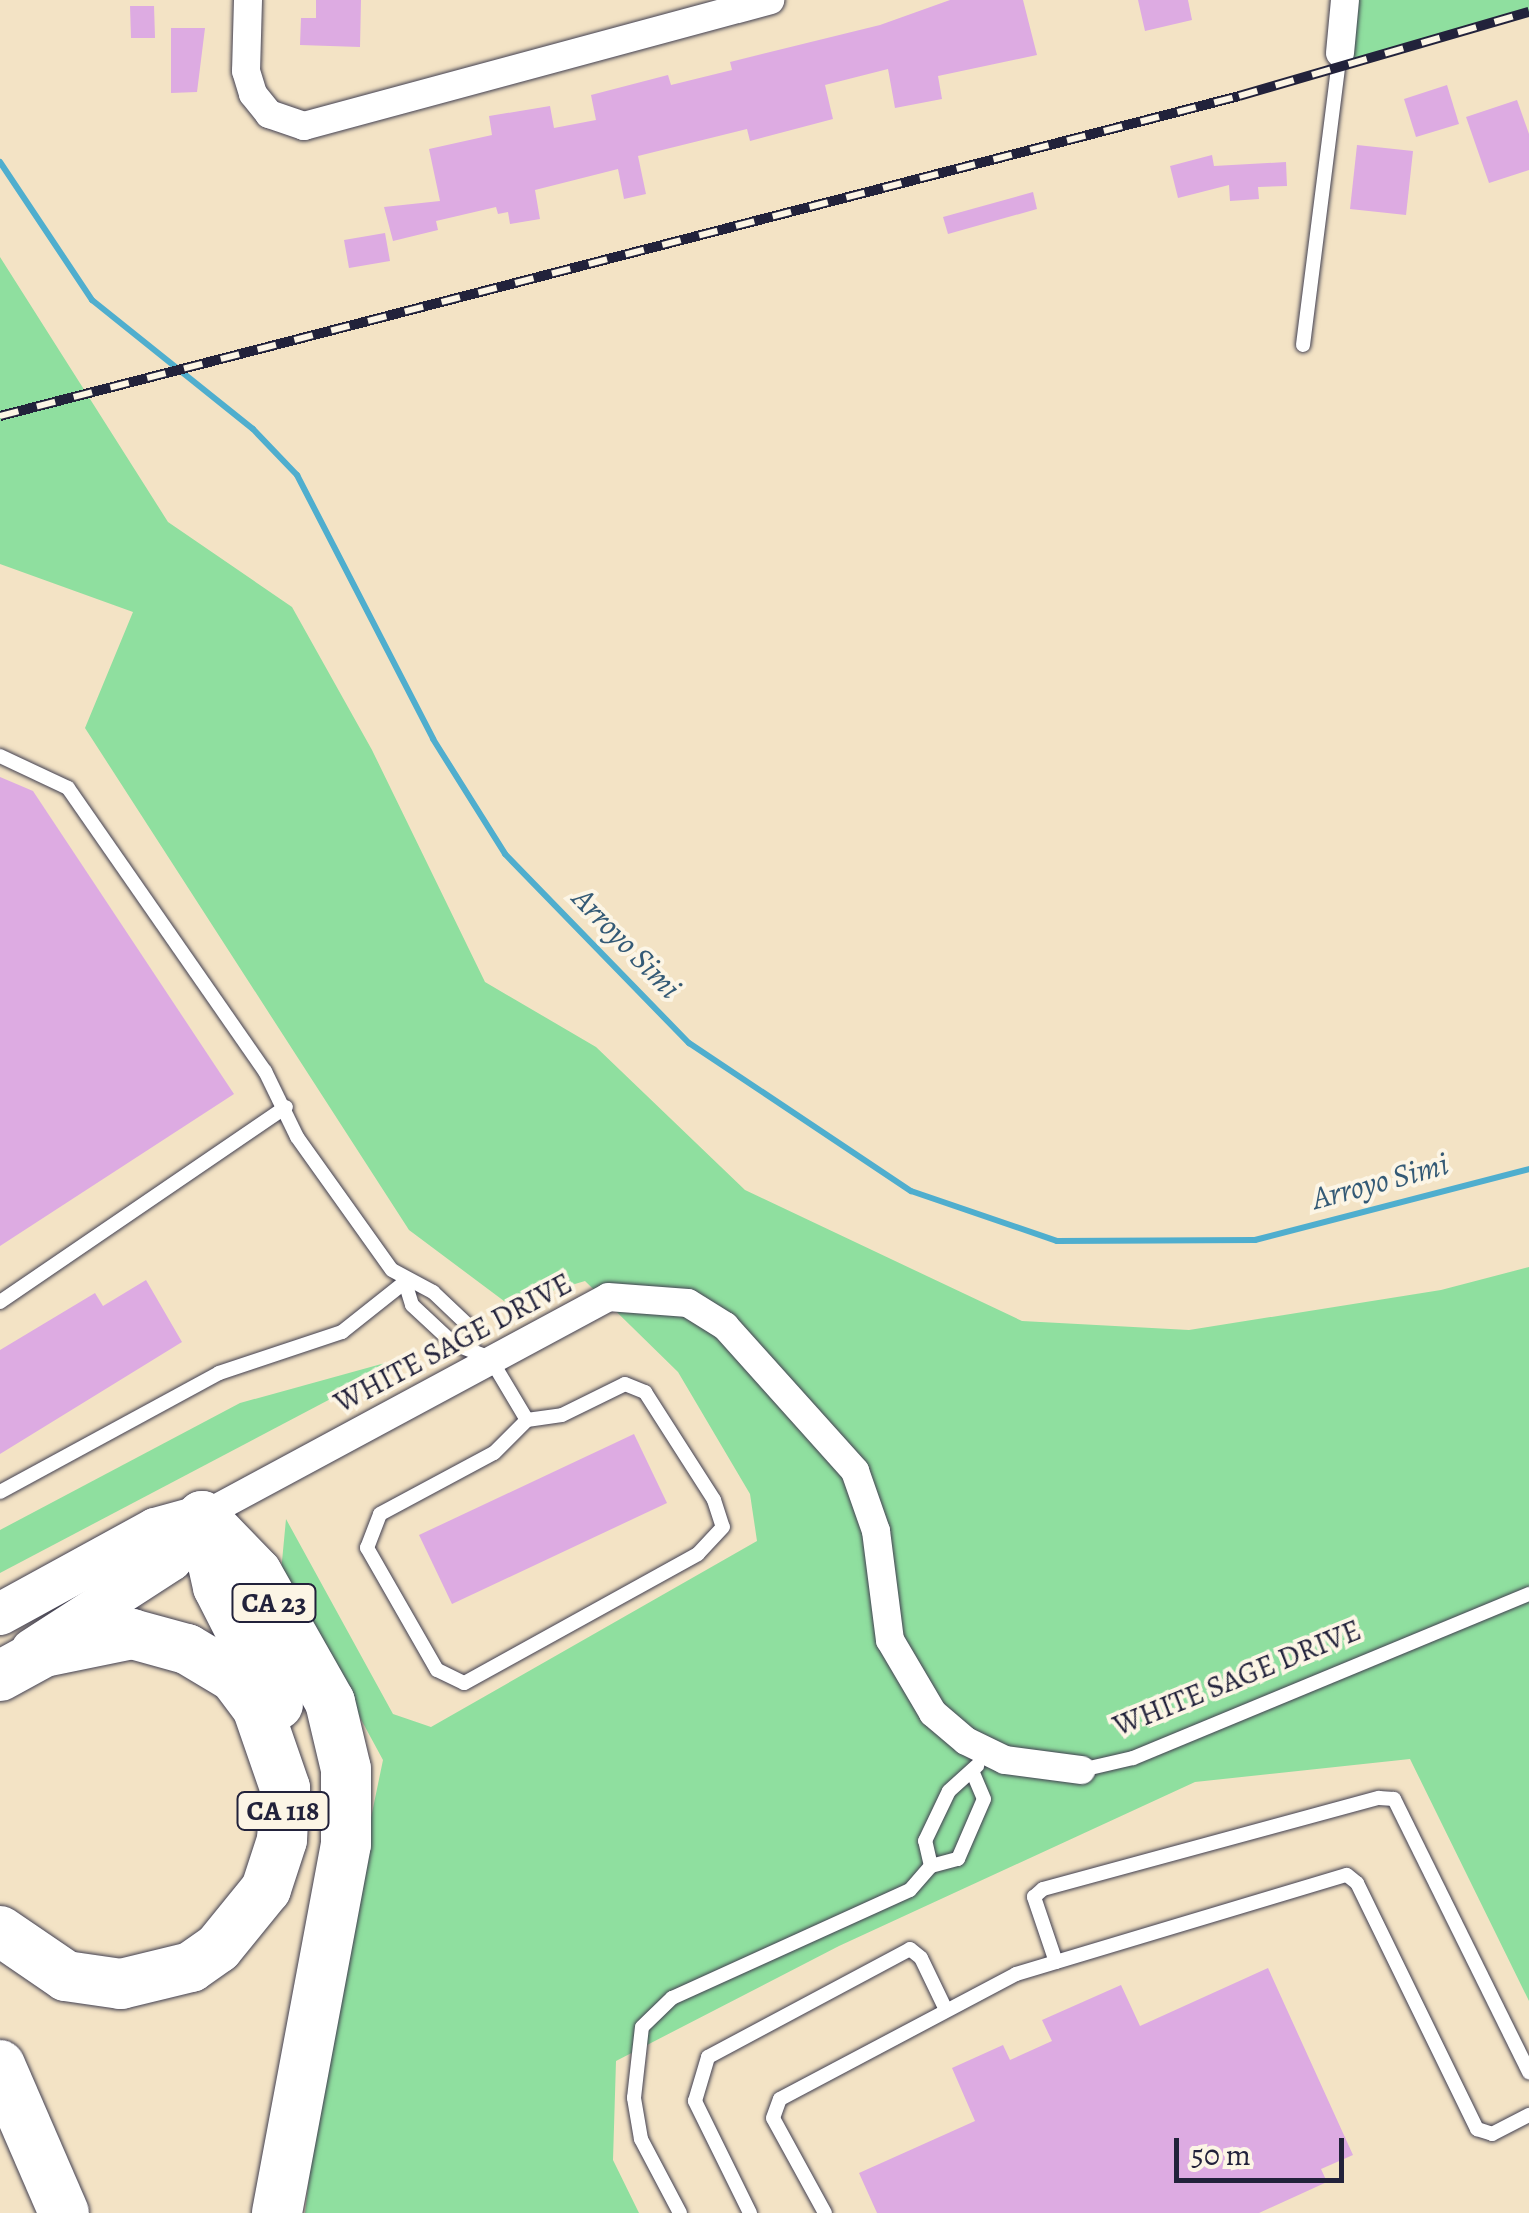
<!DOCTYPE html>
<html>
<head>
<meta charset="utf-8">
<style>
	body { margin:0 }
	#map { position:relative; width:1529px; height:2213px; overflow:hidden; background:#f3e3c5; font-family:Alegreya,serif }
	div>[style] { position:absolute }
	.green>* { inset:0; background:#8fdf9f }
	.stream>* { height:6px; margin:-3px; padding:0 3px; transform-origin:3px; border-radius:3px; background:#4faece }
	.building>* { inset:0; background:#ddabe2 }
	.roads { filter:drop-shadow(0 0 2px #413f50) drop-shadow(0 0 2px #413f50) }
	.service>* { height:14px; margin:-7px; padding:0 7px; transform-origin:7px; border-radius:7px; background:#fff }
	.minor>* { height:28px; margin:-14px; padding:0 14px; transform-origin:14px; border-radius:14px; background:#fff }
	.primary>* { height:42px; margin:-21px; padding:0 21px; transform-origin:21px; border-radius:21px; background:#fff }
	.motorway>* { height:50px; margin:-25px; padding:0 25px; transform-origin:25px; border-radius:25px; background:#fff }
	.rail>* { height:10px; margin-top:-5px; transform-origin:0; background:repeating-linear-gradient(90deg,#fcf5e5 0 19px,#22223b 0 38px); box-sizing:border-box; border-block:2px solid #22223b }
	span { translate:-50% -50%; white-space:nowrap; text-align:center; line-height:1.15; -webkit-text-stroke:8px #fcf5e5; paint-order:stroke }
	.shield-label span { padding:2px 8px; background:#fcf5e5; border:2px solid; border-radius:8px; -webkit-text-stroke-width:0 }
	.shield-label { font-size:28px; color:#22223b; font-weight:700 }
	.street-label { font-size:30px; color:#22223b }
	.water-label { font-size:32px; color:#345a76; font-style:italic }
	.scale { position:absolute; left:1174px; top:2138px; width:170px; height:45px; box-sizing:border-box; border:5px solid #22223b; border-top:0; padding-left:12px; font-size:30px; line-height:35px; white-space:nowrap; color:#22223b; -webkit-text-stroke:8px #fcf5e5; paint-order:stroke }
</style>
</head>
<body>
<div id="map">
	<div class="green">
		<div style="clip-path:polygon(1345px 0,1529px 0,1529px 12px,1338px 68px)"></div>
		<div style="clip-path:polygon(0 257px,168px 522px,292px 607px,372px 750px,485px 982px,596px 1047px,745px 1190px,1022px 1321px,1189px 1330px,1441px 1290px,1529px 1267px,1529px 2001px,1410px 1759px,1195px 1782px,839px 1946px,616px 2061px,613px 2160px,639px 2213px,305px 2213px,325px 2039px,383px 1760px,281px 1572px,286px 1519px,393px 1714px,431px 1727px,757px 1541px,750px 1494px,678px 1372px,585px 1281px,508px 1304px,409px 1230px,85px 728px,133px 612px,0 564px)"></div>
		<div style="clip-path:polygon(414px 1355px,0 1573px,0 1530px,240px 1403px)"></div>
	</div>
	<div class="stream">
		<div style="left:0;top:162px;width:166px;rotate:56.3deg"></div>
		<div style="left:92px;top:300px;width:206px;rotate:38.7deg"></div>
		<div style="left:253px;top:429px;width:64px;rotate:46.3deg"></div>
		<div style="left:297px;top:475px;width:297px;rotate:62.7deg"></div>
		<div style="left:433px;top:739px;width:136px;rotate:57.9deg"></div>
		<div style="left:505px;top:854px;width:264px;rotate:45.8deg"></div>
		<div style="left:689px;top:1043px;width:267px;rotate:33.7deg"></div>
		<div style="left:911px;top:1191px;width:154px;rotate:18.9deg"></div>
		<div style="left:1057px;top:1241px;width:198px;rotate:-0.3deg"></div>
		<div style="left:1255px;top:1240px;width:283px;rotate:-14.5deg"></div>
	</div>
	<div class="building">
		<div style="clip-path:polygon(316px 0,361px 0,360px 47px,300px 45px,301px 18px,316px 18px)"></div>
		<div style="clip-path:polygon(950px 0,1023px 0,1037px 55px,938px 76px,942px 99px,895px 108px,888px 69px,825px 85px,833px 119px,750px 141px,747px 129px,638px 156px,646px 194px,624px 199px,618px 169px,535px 190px,540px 219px,510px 224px,508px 212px,498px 214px,496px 207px,436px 221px,438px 230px,393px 241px,384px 207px,440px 201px,429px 149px,492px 135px,489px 116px,550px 106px,554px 128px,596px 120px,591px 95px,668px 75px,671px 85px,732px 70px,730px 62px,880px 25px)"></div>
		<div style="clip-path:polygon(1138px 0,1188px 0,1192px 20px,1145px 31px)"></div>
		<div style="clip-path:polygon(130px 6px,154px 6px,155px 38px,131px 38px)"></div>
		<div style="clip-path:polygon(171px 28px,205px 28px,197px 92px,171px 93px)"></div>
		<div style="clip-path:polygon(1447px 85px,1459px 124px,1416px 137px,1404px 99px)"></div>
		<div style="clip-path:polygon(1517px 100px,1529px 134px,1529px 170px,1489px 183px,1466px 117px)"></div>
		<div style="clip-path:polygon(1357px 145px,1413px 151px,1406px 215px,1350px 209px)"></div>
		<div style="clip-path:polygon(1212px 155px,1214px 166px,1286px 162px,1287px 186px,1258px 187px,1259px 199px,1230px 201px,1229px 185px,1178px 198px,1170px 166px)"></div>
		<div style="clip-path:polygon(1033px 192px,1037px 209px,948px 234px,943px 217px)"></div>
		<div style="clip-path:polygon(385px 233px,390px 261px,349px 268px,344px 240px)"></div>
		<div style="clip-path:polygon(0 777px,33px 791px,234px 1094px,0 1246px)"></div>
		<div style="clip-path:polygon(146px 1280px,182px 1342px,0 1454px,0 1350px,95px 1293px,103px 1306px)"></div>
		<div style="clip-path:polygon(634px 1434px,667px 1503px,452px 1604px,419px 1535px)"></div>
		<div style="clip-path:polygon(1268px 1968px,1353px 2155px,1321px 2169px,1327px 2182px,1259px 2213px,877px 2213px,859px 2173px,975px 2121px,952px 2068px,1003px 2045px,1010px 2060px,1052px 2041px,1042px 2020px,1121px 1985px,1140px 2026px)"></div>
	</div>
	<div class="roads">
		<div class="service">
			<div style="left:1303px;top:345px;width:294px;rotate:-82.8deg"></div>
			<div style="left:0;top:756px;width:75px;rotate:25.2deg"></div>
			<div style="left:68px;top:788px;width:345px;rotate:55.2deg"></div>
			<div style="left:265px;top:1071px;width:73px;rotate:64.1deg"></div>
			<div style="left:297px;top:1137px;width:163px;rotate:54.5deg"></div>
			<div style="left:392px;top:1270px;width:47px;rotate:28.2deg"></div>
			<div style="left:433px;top:1292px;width:55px;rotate:43.5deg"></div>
			<div style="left:473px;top:1330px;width:19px;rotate:99deg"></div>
			<div style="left:405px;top:1282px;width:24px;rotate:73deg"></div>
			<div style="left:412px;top:1305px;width:57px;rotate:42.9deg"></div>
			<div style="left:454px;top:1344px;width:39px;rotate:21deg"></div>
			<div style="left:490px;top:1358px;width:72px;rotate:59.2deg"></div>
			<div style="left:527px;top:1420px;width:35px;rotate:-8deg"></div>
			<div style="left:562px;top:1415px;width:70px;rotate:-26.2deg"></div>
			<div style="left:625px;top:1384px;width:22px;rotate:22deg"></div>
			<div style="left:645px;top:1392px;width:128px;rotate:57.4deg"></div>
			<div style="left:714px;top:1500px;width:28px;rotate:72deg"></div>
			<div style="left:723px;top:1527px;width:37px;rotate:133deg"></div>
			<div style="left:698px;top:1554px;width:267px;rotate:151.1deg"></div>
			<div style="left:464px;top:1683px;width:30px;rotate:-154deg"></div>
			<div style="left:437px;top:1670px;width:141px;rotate:-119.8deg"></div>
			<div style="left:367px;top:1548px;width:36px;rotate:-69deg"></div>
			<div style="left:380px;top:1514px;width:129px;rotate:-28.2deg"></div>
			<div style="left:494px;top:1453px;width:47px;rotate:-45deg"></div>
			<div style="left:0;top:1302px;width:346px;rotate:-34.3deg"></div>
			<div style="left:0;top:1492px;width:249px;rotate:-28.5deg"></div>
			<div style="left:219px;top:1373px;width:130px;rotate:-18.4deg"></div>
			<div style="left:342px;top:1332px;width:80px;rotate:-38.4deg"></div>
			<div style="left:1081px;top:1770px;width:53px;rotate:-13deg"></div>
			<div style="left:1133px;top:1758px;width:429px;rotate:-22.5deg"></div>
			<div style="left:931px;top:1866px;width:26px;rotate:-103deg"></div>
			<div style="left:925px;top:1841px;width:55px;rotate:-64.4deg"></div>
			<div style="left:949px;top:1791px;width:38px;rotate:-42deg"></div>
			<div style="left:1056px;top:1962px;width:69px;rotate:-108.7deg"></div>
			<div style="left:1034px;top:1897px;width:12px;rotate:-42deg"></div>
			<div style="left:1043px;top:1889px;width:348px;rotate:-15.2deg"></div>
			<div style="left:1379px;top:1798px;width:15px;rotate:4deg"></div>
			<div style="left:1394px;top:1799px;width:305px;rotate:63.7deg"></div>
			<div style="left:680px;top:2213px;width:84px;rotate:-117.8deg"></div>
			<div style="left:641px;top:2139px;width:42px;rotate:-99.7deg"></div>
			<div style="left:634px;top:2098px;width:71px;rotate:-83.6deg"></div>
			<div style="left:642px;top:2027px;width:42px;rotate:-44deg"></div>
			<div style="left:672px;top:1998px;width:261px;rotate:-24.4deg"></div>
			<div style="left:910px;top:1890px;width:32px;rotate:-49deg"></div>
			<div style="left:931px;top:1866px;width:28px;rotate:-15deg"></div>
			<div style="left:958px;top:1859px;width:65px;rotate:-66.6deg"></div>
			<div style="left:984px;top:1799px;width:28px;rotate:-113deg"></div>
			<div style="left:750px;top:2213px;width:125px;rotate:-116.2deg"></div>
			<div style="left:695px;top:2101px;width:46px;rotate:-73.5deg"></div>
			<div style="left:708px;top:2057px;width:229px;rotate:-28.1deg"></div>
			<div style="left:910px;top:1949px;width:14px;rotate:39deg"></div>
			<div style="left:921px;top:1958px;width:58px;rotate:64.3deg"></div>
			<div style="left:825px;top:2213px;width:108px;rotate:-118.7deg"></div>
			<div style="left:773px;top:2118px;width:20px;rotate:-70deg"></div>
			<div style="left:780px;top:2099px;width:267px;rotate:-27.9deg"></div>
			<div style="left:1016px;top:1974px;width:345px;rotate:-16.7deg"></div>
			<div style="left:1347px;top:1875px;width:13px;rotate:39deg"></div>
			<div style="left:1357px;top:1883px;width:274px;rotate:64deg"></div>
			<div style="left:1477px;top:2129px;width:16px;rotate:18deg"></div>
			<div style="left:1492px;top:2134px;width:42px;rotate:-27.2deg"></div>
		</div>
		<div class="minor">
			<div style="left:248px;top:0;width:71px;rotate:91.6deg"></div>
			<div style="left:246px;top:71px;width:24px;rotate:73deg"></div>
			<div style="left:253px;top:94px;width:26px;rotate:51deg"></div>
			<div style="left:269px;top:114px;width:37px;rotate:19deg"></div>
			<div style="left:304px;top:126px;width:483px;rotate:-15.1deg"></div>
			<div style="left:1340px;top:53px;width:53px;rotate:-84.6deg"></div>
			<div style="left:202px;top:1516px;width:461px;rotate:-28.3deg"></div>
			<div style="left:608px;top:1297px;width:80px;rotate:4.3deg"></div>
			<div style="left:688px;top:1303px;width:44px;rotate:31.9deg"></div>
			<div style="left:725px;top:1326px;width:195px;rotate:48.1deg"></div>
			<div style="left:855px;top:1471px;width:64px;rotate:70.7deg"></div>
			<div style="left:876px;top:1531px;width:110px;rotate:82.7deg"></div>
			<div style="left:890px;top:1640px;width:85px;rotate:59.5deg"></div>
			<div style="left:933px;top:1713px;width:43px;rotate:40.3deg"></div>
			<div style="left:966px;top:1741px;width:43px;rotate:26deg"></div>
			<div style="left:1005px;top:1760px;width:77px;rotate:7.5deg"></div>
		</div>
		<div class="primary">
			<div style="left:0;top:1614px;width:177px;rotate:-28.7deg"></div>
			<div style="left:155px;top:1529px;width:49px;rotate:-15.5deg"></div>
			<div style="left:32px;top:1650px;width:166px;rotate:-32.9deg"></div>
			<div style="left:171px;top:1560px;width:54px;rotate:-54.8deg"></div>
		</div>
		<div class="motorway">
			<div style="left:202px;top:1516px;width:79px;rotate:46deg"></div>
			<div style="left:257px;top:1573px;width:148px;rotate:60.5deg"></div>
			<div style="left:330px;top:1702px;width:69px;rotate:76.6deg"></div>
			<div style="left:346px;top:1769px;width:75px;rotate:90deg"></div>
			<div style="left:346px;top:1844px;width:375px;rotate:100.6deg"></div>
			<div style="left:202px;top:1516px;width:73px;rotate:77.3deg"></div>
			<div style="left:218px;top:1587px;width:132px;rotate:63deg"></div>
			<div style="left:0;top:1676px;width:50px;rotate:-28.6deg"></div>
			<div style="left:44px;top:1652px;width:90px;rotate:-11.6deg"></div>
			<div style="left:132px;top:1634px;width:57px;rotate:15.3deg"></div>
			<div style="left:187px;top:1649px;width:55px;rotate:30.8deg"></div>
			<div style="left:234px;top:1677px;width:38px;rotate:53deg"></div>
			<div style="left:257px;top:1707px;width:86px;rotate:70.9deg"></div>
			<div style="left:285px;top:1788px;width:52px;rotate:93.3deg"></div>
			<div style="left:282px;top:1840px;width:52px;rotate:108.1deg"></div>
			<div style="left:266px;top:1889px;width:76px;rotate:129.1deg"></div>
			<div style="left:218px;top:1948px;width:33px;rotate:145deg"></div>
			<div style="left:191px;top:1967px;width:72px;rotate:166.3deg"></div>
			<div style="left:121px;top:1984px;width:56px;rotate:-171.7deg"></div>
			<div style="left:66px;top:1976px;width:80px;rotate:-145.7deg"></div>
			<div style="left:0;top:2065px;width:161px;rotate:66.6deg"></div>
		</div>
	</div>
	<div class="rail">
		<div style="left:0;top:416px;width:1280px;rotate:-14.48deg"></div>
		<div style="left:1239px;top:96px;width:302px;rotate:-16.2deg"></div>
	</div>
	<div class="shield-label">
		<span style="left:274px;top:1603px">CA 23</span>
		<span style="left:283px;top:1811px">CA 118</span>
	</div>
	<div class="street-label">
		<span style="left:453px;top:1343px;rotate:-28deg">WHITE SAGE DRIVE</span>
		<span style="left:1237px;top:1678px;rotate:-22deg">WHITE SAGE DRIVE</span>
	</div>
	<div class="water-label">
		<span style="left:627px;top:943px;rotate:46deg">Arroyo Simi</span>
		<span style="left:1380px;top:1181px;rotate:-15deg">Arroyo Simi</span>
	</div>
	<div class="scale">50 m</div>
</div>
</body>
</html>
